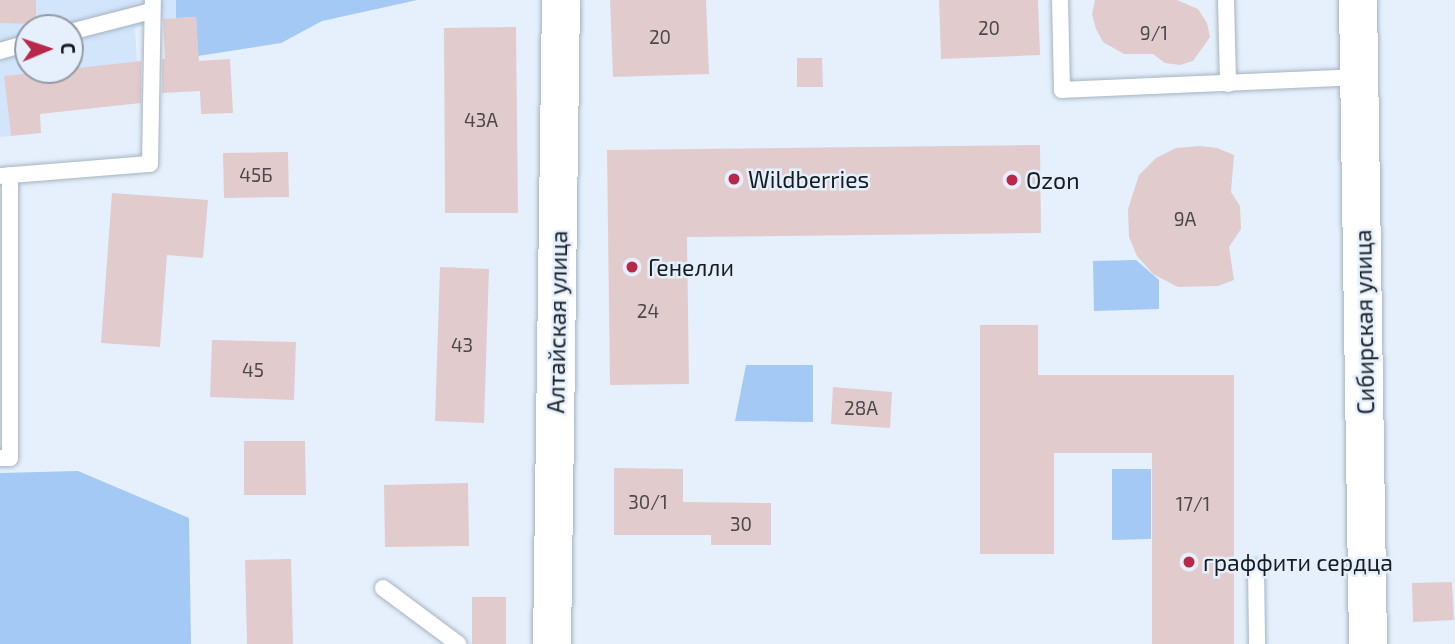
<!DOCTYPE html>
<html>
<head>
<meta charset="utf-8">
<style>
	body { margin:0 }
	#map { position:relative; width:1455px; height:644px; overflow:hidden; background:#e5f0fc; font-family:"Exo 2",sans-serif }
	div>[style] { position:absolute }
	.built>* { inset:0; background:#d2e5fa }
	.green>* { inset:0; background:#a3c9f4 }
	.building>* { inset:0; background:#e2cbcc }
	.roads { filter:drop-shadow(0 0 2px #a6b3c2) drop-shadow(0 0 2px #a6b3c2) }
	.lane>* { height:16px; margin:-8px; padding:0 8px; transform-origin:8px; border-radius:8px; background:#fff }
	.secondary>* { height:38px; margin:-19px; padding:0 19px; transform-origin:19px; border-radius:19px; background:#fff }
	.dots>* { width:19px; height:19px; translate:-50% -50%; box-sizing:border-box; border:4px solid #e5f0fc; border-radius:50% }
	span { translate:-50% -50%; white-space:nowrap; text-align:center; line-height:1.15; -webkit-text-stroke:5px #e5f0fc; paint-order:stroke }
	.number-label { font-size:19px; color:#4a484c }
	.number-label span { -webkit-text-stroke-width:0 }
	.poi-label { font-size:23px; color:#171c22 }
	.left { translate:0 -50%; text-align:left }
	.street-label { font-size:23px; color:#171c22 }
	.north { position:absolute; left:14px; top:14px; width:70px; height:70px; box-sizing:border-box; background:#e5f0fc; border:2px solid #939ba5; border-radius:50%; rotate:88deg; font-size:19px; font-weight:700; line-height:28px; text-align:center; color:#171c22 }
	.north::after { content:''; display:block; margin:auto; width:24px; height:32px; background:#b92848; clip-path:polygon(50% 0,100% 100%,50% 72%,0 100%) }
</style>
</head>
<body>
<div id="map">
	<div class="built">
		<div style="clip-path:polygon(0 0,417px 0,322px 21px,281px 43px,196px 17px,163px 19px,135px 28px,137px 62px,70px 69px,70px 28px,28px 28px,28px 70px,59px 70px,4px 76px,11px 136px,0 137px)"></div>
	</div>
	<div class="green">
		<div style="clip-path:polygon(176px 0,417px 0,322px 21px,281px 43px,198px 56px,196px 17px,176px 18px)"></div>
		<div style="clip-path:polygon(1136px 260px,1159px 280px,1159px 309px,1094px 311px,1093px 261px)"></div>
		<div style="clip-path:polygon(746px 365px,813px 365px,813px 422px,735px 421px)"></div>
		<div style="clip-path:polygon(1112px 469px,1151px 469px,1151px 539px,1112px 540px)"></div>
		<div style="clip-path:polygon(78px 471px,189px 518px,191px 644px,0 644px,0 473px)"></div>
	</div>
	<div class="building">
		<div style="clip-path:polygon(0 0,36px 0,36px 24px,0 23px)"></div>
		<div style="clip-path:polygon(610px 0,706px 0,709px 74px,613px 77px)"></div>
		<div style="clip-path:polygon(939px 0,1038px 0,1040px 55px,941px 59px)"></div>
		<div style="clip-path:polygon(1095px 0,1177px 0,1198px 9px,1207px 23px,1210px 37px,1193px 61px,1180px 65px,1165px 63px,1153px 54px,1124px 54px,1103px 42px,1096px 29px,1092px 14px)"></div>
		<div style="clip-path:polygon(196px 17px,199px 61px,230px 59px,233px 113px,201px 114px,200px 91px,162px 93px,162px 59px,165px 59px,163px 19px)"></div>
		<div style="clip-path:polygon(516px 27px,518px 213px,445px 213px,444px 28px)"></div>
		<div style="clip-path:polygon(797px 58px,822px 58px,823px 87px,797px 87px)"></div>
		<div style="clip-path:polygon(141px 61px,141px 103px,40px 114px,41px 133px,11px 136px,4px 76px)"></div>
		<div style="clip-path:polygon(1040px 145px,1041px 233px,687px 237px,689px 384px,610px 385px,607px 150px)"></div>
		<div style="clip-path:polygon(1200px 146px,1217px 148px,1234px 155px,1231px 192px,1240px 206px,1241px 229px,1229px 247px,1234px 280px,1218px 286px,1178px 287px,1153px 274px,1137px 256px,1129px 237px,1128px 209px,1139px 175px,1156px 158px,1176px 148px)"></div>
		<div style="clip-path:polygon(288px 152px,289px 197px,224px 198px,223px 153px)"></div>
		<div style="clip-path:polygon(112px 193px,208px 200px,203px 258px,167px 255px,160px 347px,101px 343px)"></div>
		<div style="clip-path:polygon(440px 267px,489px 269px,484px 423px,435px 421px)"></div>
		<div style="clip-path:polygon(980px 325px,1038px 325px,1038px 375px,1234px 375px,1234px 644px,1152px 644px,1152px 453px,1054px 453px,1054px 554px,980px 554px)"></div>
		<div style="clip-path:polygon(212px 340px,296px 342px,294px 400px,210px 397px)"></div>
		<div style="clip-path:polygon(833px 387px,892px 392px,890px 428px,831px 424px)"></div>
		<div style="clip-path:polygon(244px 441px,305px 441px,306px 495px,244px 495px)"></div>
		<div style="clip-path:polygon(614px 468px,683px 469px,683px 502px,771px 503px,771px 545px,711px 545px,711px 535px,614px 535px)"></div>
		<div style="clip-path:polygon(468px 483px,469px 546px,385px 547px,384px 485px)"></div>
		<div style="clip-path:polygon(291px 559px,293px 644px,247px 644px,245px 560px)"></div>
		<div style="clip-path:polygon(1452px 582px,1454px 620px,1413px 622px,1412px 583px)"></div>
		<div style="clip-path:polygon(472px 597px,506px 597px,506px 644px,472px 644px)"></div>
	</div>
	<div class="roads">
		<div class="lane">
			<div style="left:1060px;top:0;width:90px;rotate:88.7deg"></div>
			<div style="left:1062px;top:90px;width:297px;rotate:-2.5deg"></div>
			<div style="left:1226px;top:0;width:84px;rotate:88.6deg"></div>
			<div style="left:70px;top:32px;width:85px;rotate:-14.4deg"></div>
			<div style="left:0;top:51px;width:29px;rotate:-16deg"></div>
			<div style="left:0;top:176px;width:150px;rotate:-4.6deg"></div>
			<div style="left:150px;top:164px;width:164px;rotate:-89deg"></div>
			<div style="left:0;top:458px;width:10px"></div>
			<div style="left:10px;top:458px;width:283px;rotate:-90deg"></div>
			<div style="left:1256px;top:568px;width:76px;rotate:89.2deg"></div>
			<div style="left:383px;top:588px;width:94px;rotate:36.7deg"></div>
		</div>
		<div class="secondary">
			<div style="left:1358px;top:0;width:644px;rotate:89.11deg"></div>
			<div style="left:552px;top:644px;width:644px;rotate:-89.2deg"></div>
		</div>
	</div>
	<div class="dots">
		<div style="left:734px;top:179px;background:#b92848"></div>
		<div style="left:1012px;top:180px;background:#b92848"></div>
		<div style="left:632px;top:267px;background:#b92848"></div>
		<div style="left:1189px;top:562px;background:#b92848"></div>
	</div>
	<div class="number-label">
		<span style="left:989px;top:28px">20</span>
		<span style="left:1154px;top:33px">9/1</span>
		<span style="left:660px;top:37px">20</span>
		<span style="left:481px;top:120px">43А</span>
		<span style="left:256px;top:175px">45Б</span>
		<span style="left:1185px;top:219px">9А</span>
		<span style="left:648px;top:311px">24</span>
		<span style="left:462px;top:345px">43</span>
		<span style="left:253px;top:370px">45</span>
		<span style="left:861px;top:408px">28А</span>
		<span style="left:648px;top:502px">30/1</span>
		<span style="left:1193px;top:504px">17/1</span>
		<span style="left:741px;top:524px">30</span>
	</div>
	<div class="poi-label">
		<span class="left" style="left:748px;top:179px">Wildberries</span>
		<span class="left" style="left:1026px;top:180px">Ozon</span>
		<span class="left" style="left:648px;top:267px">Генелли</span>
		<span class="left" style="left:1203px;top:562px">граффити сердца</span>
	</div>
	<div class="street-label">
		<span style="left:557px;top:322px;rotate:-89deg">Алтайская улица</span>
		<span style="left:1364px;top:322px;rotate:-91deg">Сибирская улица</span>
	</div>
	<div class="north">С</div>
</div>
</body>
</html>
